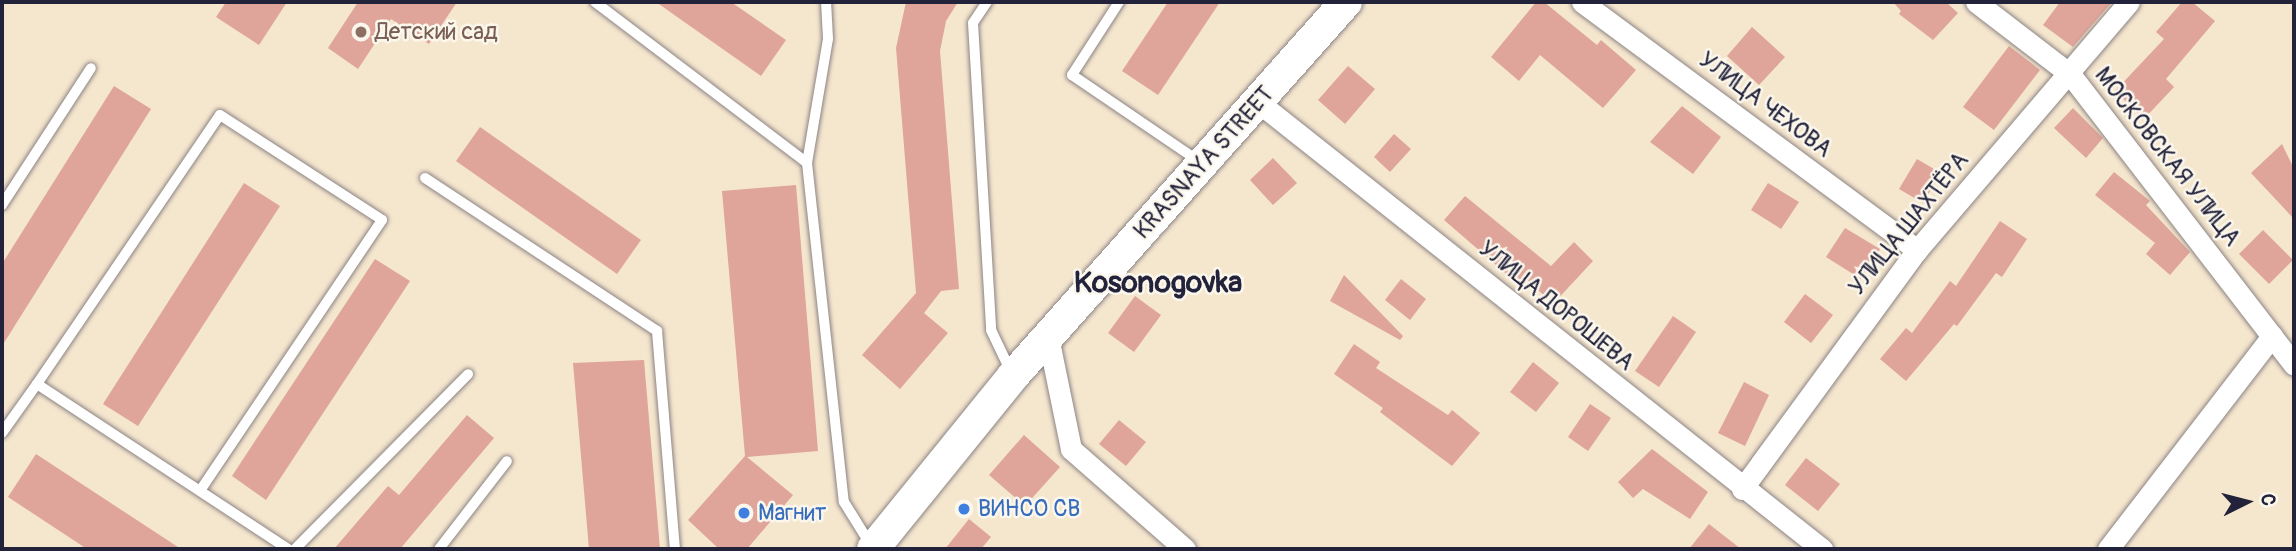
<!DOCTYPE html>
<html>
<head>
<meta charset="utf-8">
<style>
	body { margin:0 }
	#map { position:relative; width:2296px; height:551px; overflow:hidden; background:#f5e6ce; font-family:Pangolin,sans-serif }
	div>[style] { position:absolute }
	.building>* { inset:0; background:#dfa59a }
	.roads { filter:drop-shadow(0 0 2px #8c8484) drop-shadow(0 0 2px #8c8484) }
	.lane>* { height:10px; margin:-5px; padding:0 5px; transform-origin:5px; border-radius:5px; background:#fff }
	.street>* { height:21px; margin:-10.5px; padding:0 10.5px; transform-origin:10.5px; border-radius:10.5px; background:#fff }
	.secondary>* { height:32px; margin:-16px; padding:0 16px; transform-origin:16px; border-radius:16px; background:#fff }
	.dots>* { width:19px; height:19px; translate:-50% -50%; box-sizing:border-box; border:4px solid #fbf7ec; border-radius:50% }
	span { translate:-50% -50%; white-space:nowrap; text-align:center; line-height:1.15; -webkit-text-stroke:5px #fbf7ec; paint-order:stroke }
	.education-label { font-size:23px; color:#785e54 }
	.left { translate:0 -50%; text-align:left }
	.street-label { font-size:23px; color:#22223b }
	.shop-label { font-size:23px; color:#366cbe }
	.district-label { font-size:30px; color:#22223b; font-weight:700 }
	.frame { position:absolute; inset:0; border:4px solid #22223b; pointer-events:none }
	.north { position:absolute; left:2212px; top:467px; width:70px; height:70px; -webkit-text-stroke:5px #fbf7ec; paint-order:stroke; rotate:84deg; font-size:19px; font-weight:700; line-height:28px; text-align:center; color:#22223b }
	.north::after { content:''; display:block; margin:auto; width:24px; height:32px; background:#22223b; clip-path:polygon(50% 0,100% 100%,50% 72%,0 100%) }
</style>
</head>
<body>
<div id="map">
	<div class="building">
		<div style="clip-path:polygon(226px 2px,287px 2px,259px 45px,216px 17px)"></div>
		<div style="clip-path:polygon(358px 2px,457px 2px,429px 44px,391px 19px,358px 69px,328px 48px)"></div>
		<div style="clip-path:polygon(656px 2px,731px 2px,786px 40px,761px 76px)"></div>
		<div style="clip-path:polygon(906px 2px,958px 2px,946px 21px,940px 51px,959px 289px,941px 291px,924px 313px,948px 333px,900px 389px,862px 355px,916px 293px,896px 48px)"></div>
		<div style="clip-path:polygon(1168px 2px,1220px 2px,1158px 95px,1122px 71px)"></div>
		<div style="clip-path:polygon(1536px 2px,1544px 2px,1597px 45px,1601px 40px,1636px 70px,1603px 108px,1540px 55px,1519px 81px,1491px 57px)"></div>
		<div style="clip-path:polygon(1893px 2px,1946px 2px,1958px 13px,1933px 40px,1899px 14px,1901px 11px)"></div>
		<div style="clip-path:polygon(2060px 2px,2112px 2px,2073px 47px,2043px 25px)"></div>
		<div style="clip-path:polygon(2182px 2px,2192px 2px,2215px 21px,2166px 79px,2174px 87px,2144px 119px,2115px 91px,2164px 39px,2156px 32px)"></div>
		<div style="clip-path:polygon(1752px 27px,1785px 57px,1759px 85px,1727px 56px)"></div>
		<div style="clip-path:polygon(2009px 46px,2040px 70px,1994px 130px,1963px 107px)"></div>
		<div style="clip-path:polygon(1348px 66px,1375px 89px,1345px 124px,1318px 100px)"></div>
		<div style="clip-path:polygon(114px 86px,151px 109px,2px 346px,2px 264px)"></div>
		<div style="clip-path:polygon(1682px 106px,1721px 137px,1693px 174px,1650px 142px)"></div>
		<div style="clip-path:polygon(2073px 108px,2103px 138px,2086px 158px,2054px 128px)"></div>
		<div style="clip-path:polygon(480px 127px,641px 240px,617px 274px,456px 161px)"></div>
		<div style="clip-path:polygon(1394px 134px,1411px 149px,1390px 172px,1374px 157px)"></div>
		<div style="clip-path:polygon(2282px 144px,2294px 169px,2294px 219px,2251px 173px)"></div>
		<div style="clip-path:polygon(1273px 158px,1297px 183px,1273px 205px,1250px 180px)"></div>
		<div style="clip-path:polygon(1917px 159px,1941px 173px,1923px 203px,1899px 189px)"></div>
		<div style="clip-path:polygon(2114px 172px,2150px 201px,2146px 205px,2190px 252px,2170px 275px,2146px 254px,2155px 243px,2095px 195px)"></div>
		<div style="clip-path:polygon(244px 183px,280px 206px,138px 426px,103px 404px)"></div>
		<div style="clip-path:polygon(1768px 183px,1799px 202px,1781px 229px,1751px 210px)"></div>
		<div style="clip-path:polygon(796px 185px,818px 451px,747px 457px,793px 495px,747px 549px,719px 549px,688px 520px,745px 456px,722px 191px)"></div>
		<div style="clip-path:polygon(1465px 196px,1551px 266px,1574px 242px,1593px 261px,1553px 304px,1523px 276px,1517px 283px,1444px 220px)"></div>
		<div style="clip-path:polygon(2000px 221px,2027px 239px,2002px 277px,1996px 273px,1957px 326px,1954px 324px,1906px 381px,1880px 359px,1906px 328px,1912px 333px,1950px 281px,1956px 286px)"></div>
		<div style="clip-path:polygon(1845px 228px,1880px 249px,1861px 279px,1826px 257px)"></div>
		<div style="clip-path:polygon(2263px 230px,2293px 260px,2269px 284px,2239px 254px)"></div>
		<div style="clip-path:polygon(375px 259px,410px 281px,266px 500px,232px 476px)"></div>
		<div style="clip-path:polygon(1344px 275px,1403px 336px,1400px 340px,1330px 301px)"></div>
		<div style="clip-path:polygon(1401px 279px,1426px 299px,1410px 320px,1385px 300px)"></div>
		<div style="clip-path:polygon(1805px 294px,1833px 315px,1811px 343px,1784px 322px)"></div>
		<div style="clip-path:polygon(1135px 296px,1161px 315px,1134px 352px,1108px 333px)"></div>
		<div style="clip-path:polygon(1673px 316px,1696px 332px,1659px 387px,1635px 371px)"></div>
		<div style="clip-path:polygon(1354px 344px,1380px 362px,1376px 368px,1448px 415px,1452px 410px,1480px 433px,1452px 466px,1380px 412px,1383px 408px,1334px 374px)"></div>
		<div style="clip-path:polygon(644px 360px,660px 549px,589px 549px,573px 363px)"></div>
		<div style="clip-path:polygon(1533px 362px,1559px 383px,1536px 412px,1510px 392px)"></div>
		<div style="clip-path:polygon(1744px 382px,1769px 395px,1745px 446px,1718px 433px)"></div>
		<div style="clip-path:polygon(1590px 404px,1611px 418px,1588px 451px,1568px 437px)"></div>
		<div style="clip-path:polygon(467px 415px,494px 438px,400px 549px,334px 549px,388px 486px,399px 495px)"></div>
		<div style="clip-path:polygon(1119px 420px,1146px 442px,1126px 466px,1099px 444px)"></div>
		<div style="clip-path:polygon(1024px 435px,1060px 467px,1025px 506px,989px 475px)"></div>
		<div style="clip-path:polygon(1652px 449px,1708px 492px,1690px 519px,1643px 489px,1633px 498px,1618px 482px)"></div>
		<div style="clip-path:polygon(36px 454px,181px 549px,87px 549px,8px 497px)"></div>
		<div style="clip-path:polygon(1806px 458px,1840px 484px,1818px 511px,1785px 485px)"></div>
		<div style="clip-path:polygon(969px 519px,991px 537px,981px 549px,945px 549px)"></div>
		<div style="clip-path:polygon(1709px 524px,1741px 549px,1689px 549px)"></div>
	</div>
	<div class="roads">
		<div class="lane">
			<div style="left:595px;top:2px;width:266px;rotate:37.2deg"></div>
			<div style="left:807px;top:163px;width:341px;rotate:83.8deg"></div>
			<div style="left:844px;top:502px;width:53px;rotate:58.1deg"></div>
			<div style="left:987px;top:2px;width:25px;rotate:124deg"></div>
			<div style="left:973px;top:23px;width:308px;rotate:86.6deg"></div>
			<div style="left:991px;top:330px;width:49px;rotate:64.5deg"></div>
			<div style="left:1119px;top:2px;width:87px;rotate:122.8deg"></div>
			<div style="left:1072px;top:75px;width:155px;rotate:34.2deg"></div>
			<div style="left:807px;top:163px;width:126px;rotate:-80.4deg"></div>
			<div style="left:828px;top:39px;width:37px;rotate:-93deg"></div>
			<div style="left:425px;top:178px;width:278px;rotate:33.4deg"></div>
			<div style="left:657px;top:331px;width:219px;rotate:85.3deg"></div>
			<div style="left:2px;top:205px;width:163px;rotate:-57deg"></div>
			<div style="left:37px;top:384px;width:325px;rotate:-55.8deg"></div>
			<div style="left:220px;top:115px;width:193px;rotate:32.9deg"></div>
			<div style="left:382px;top:220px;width:326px;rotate:123.9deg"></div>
			<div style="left:2px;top:433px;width:60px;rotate:-54.5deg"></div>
			<div style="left:37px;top:384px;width:300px;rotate:33.3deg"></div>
			<div style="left:295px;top:549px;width:246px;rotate:-45.3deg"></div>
			<div style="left:439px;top:549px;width:111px;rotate:-52.3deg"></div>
		</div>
		<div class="street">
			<div style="left:1582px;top:2px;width:417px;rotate:36.5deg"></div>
			<div style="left:1976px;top:2px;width:118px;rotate:37.5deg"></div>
			<div style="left:2070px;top:74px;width:367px;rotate:52.4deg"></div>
			<div style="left:1258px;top:102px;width:720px;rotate:38.4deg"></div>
			<div style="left:1048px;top:337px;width:114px;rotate:78.4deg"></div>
			<div style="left:1071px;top:449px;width:152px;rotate:41.3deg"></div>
			<div style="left:1742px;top:489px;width:296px;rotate:-53.8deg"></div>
			<div style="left:1917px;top:250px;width:326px;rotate:-49.5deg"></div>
			<div style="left:2108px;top:549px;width:269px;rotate:-52.4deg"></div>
		</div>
		<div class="secondary">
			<div style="left:873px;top:549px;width:223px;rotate:-51deg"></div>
			<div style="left:1013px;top:376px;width:501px;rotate:-48.32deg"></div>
		</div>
	</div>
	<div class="dots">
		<div style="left:361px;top:32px;background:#8d6e63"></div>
		<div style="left:964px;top:509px;background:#3f7fe0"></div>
		<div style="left:744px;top:513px;background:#3f7fe0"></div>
	</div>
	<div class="education-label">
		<span class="left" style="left:375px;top:32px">Детский сад</span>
	</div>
	<div class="street-label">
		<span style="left:1765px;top:105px;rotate:37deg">УЛИЦА ЧЕХОВА</span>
		<span style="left:2167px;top:157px;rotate:52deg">МОСКОВСКАЯ УЛИЦА</span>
		<span style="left:1204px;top:163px;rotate:-48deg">KRASNAYA STREET</span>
		<span style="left:1909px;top:224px;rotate:-51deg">УЛИЦА ШАХТЁРА</span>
		<span style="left:1556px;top:306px;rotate:39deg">УЛИЦА ДОРОШЕВА</span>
	</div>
	<div class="shop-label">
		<span class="left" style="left:978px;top:509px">ВИНСО СВ</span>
		<span class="left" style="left:758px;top:513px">Магнит</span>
	</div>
	<div class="district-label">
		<span style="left:1158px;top:283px">Kosonogovka</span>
	</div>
	<div class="frame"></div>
	<div class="north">С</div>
</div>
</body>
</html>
